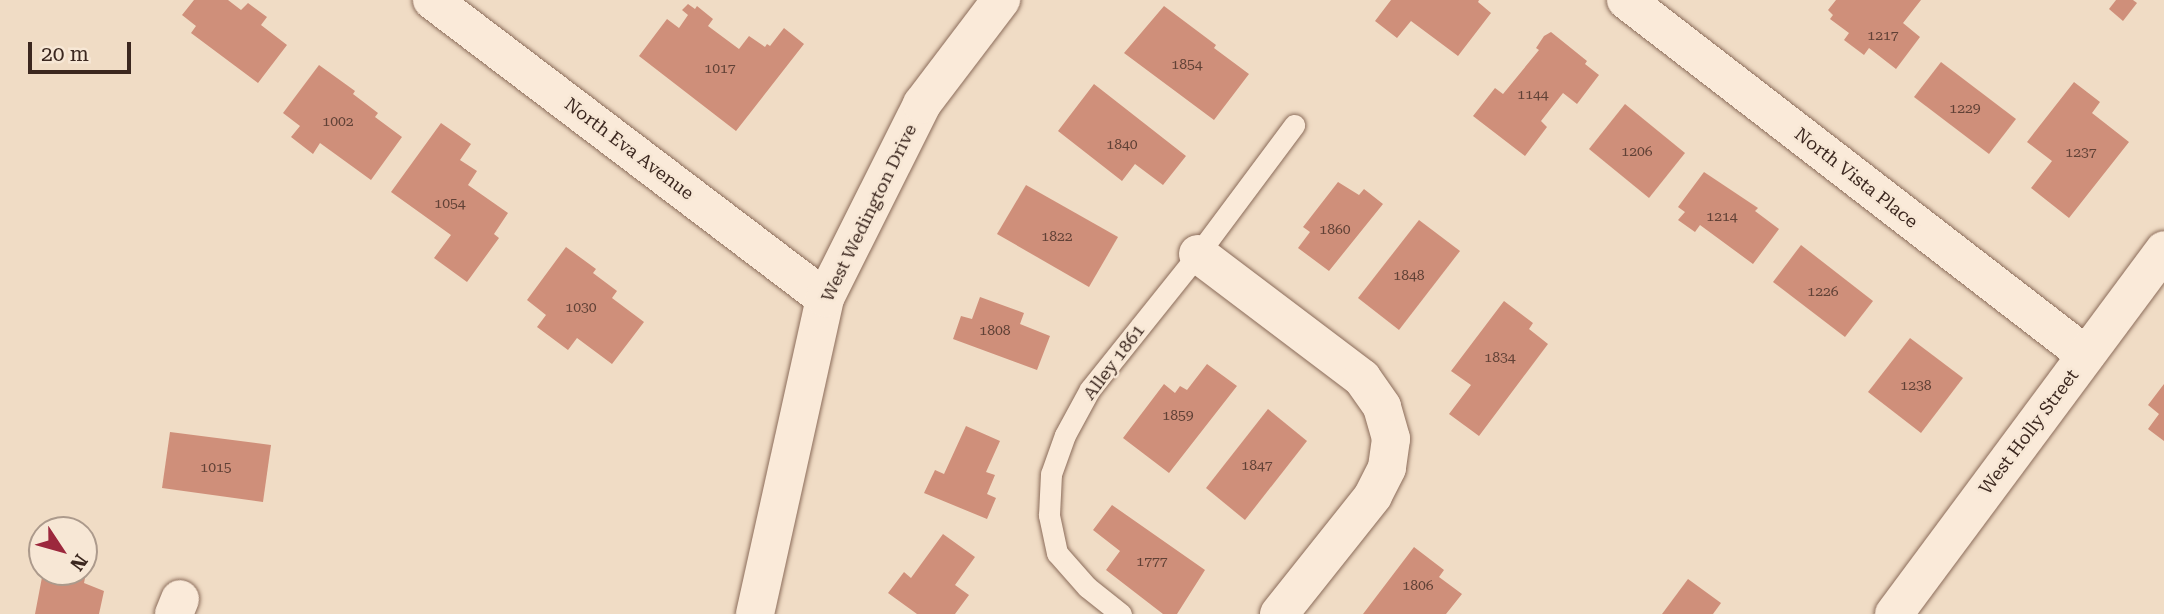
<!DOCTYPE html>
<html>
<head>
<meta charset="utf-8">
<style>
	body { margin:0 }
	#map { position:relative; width:2164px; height:614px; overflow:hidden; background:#f0dcc5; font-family:"Roboto Serif",serif }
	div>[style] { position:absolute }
	.building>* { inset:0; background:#cf8f7a }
	.roads { filter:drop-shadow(0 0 2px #8b6c5a) drop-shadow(0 0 2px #8b6c5a) }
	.service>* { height:21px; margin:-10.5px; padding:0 10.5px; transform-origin:10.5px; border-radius:10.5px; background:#faead9 }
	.minor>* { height:38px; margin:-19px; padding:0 19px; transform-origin:19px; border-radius:19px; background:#faead9 }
	.secondary>* { height:38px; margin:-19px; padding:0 19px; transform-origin:19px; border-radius:19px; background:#faead9 }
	span { translate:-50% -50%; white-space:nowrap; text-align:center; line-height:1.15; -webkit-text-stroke:5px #f7e7d5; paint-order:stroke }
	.number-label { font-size:14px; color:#604136 }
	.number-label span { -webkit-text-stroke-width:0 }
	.street-label { font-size:18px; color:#3b271f }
	.north { position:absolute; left:28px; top:516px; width:70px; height:70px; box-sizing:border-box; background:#f7e7d5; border:2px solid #ac9a8c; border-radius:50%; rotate:126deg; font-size:19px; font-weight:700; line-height:28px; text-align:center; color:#3b271f }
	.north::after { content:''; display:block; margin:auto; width:24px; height:32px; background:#9c283d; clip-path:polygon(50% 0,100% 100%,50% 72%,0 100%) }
	.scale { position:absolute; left:28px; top:42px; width:103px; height:32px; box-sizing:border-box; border:4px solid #3b271f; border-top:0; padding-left:9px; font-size:21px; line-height:24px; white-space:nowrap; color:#3b271f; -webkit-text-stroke:5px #f7e7d5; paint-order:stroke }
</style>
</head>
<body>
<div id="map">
	<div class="building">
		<div style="clip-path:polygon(194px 0,228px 0,241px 10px,248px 3px,267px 17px,261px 25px,287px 45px,258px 83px,191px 33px,196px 26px,182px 15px)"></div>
		<div style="clip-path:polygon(1391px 0,1479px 0,1478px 2px,1491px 13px,1458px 56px,1411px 21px,1397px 38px,1375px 21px)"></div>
		<div style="clip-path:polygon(1836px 0,1921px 0,1903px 23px,1920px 37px,1896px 69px,1869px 48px,1864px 55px,1844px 40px,1849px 33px,1830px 19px,1833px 15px,1828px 10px)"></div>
		<div style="clip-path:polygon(2116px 0,2133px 0,2137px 3px,2123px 21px,2109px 9px)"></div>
		<div style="clip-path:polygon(688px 4px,695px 9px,697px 6px,713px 19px,708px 26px,739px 49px,749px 36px,765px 47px,767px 44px,770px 46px,784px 28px,804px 44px,736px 131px,639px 56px,667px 19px,679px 28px,688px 15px,682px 10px)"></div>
		<div style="clip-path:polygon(1164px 6px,1216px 45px,1214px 48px,1249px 74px,1214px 120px,1124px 53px)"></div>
		<div style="clip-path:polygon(1551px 32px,1587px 61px,1585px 64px,1599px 75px,1577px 104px,1563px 93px,1541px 121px,1547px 127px,1525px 156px,1473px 116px,1495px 88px,1503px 94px,1539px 50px,1536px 48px,1544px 36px)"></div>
		<div style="clip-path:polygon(1941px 62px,2016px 119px,1989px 154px,1914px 97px)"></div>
		<div style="clip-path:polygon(319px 65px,355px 91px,353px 94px,378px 113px,375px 117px,402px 137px,371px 180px,320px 143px,313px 154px,291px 137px,300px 126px,283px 113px)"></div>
		<div style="clip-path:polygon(2074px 82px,2100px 102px,2092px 113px,2129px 142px,2069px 218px,2031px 188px,2052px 161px,2027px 142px)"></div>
		<div style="clip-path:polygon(1094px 84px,1186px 156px,1163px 185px,1135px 164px,1122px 181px,1058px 131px)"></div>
		<div style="clip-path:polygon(1625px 104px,1685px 153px,1649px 198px,1589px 149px)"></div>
		<div style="clip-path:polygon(441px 123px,471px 144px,460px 160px,477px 171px,468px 185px,508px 213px,494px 234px,499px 238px,467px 282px,434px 258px,451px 235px,391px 192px)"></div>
		<div style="clip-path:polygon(1704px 172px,1758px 208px,1755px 211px,1779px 229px,1753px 264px,1700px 225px,1695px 232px,1678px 220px,1685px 212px,1678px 207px)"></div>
		<div style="clip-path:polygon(1338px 182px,1359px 195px,1364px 189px,1383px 204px,1329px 271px,1298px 248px,1310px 232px,1303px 227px)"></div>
		<div style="clip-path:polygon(1026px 185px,1118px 237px,1089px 287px,997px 234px)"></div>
		<div style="clip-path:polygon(1419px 220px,1460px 251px,1399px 330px,1358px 298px)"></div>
		<div style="clip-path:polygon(1801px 245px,1873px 301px,1845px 337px,1773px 282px)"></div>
		<div style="clip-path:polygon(566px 247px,596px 269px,593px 273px,617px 291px,612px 298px,644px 322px,612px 364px,577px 338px,568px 350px,537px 327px,546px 315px,527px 300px)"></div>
		<div style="clip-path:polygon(980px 297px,1024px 313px,1020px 324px,1050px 336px,1037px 370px,953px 339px,961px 316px,972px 319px)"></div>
		<div style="clip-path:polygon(1504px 301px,1533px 323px,1529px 329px,1548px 344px,1479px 436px,1449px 414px,1471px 385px,1451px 371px)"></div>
		<div style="clip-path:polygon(1910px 338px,1963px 378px,1921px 433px,1868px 392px)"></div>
		<div style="clip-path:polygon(1207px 364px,1237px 386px,1169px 473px,1123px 438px,1164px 384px,1175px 393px,1180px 386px,1187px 390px)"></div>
		<div style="clip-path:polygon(2164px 384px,2164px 441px,2148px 429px,2159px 414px,2148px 405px)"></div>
		<div style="clip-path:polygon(1268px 409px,1307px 441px,1245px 520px,1206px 488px)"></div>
		<div style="clip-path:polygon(966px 426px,1000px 441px,986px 472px,995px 475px,987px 494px,996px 498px,987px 519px,924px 493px,935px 470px,944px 474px)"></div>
		<div style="clip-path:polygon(170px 432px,271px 445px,263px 502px,162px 488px)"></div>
		<div style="clip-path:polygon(1112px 505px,1205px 570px,1177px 614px,1163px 614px,1106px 570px,1120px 551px,1093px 530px)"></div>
		<div style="clip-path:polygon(943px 534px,975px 557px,955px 585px,969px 595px,955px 614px,917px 614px,888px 593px,904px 572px,911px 578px)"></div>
		<div style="clip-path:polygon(1414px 547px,1444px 570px,1439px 577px,1462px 594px,1446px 614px,1363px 614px)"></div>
		<div style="clip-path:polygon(84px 553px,90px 554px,84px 583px,104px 591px,99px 614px,35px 614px,43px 572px,84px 572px)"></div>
		<div style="clip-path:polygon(1688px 579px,1721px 603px,1713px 614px,1662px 614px)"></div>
	</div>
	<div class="roads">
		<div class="service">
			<div style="left:1121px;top:614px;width:43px;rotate:-141.5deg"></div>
			<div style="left:1087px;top:587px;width:45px;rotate:-131.4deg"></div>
			<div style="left:1057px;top:553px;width:39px;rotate:-102deg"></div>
			<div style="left:1049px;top:515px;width:41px;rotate:-87.2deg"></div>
			<div style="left:1051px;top:474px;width:41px;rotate:-70.3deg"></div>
			<div style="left:1065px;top:435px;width:52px;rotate:-61.5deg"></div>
			<div style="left:1090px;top:389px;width:173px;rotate:-51.3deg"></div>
			<div style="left:1198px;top:254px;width:161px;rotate:-53.3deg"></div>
		</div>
		<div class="minor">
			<div style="left:432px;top:0;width:493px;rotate:37.2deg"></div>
			<div style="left:1626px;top:0;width:581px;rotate:37.66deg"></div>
			<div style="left:1198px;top:254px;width:206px;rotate:37.1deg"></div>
			<div style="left:1362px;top:378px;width:35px;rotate:55deg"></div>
			<div style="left:1382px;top:407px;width:33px;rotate:74deg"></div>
			<div style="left:1391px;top:439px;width:29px;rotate:98deg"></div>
			<div style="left:1387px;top:468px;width:31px;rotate:117deg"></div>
			<div style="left:1373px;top:496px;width:151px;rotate:128.5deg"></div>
			<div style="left:174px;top:614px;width:16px;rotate:-68deg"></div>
			<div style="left:1894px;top:614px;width:453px;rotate:-53.4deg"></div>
		</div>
		<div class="secondary">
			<div style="left:755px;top:614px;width:324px;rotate:-77.5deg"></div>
			<div style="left:825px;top:298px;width:217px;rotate:-63.4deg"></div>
			<div style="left:922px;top:104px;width:131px;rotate:-52.8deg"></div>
		</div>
	</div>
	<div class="number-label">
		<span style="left:1883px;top:35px">1217</span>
		<span style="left:1187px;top:64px">1854</span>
		<span style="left:720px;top:68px">1017</span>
		<span style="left:1533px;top:94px">1144</span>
		<span style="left:1965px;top:108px">1229</span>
		<span style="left:338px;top:121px">1002</span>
		<span style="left:1122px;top:144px">1840</span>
		<span style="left:1637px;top:151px">1206</span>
		<span style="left:2081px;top:152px">1237</span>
		<span style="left:450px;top:203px">1054</span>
		<span style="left:1722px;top:216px">1214</span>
		<span style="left:1335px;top:229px">1860</span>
		<span style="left:1057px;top:236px">1822</span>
		<span style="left:1409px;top:275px">1848</span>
		<span style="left:1823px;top:291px">1226</span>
		<span style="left:581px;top:307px">1030</span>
		<span style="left:995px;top:330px">1808</span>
		<span style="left:1500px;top:357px">1834</span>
		<span style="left:1916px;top:385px">1238</span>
		<span style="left:1178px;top:415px">1859</span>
		<span style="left:1257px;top:465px">1847</span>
		<span style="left:216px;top:467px">1015</span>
		<span style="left:1152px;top:561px">1777</span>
		<span style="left:1418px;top:585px">1806</span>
	</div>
	<div class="street-label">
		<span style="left:629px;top:149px;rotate:37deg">North Eva Avenue</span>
		<span style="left:1856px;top:178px;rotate:38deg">North Vista Place</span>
		<span style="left:869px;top:213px;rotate:-64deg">West Wedington Drive</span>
		<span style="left:1114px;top:362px;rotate:-53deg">Alley 1861</span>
		<span style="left:2029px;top:432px;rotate:-53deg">West Holly Street</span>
	</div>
	<div class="north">N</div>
	<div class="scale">20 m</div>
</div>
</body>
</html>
